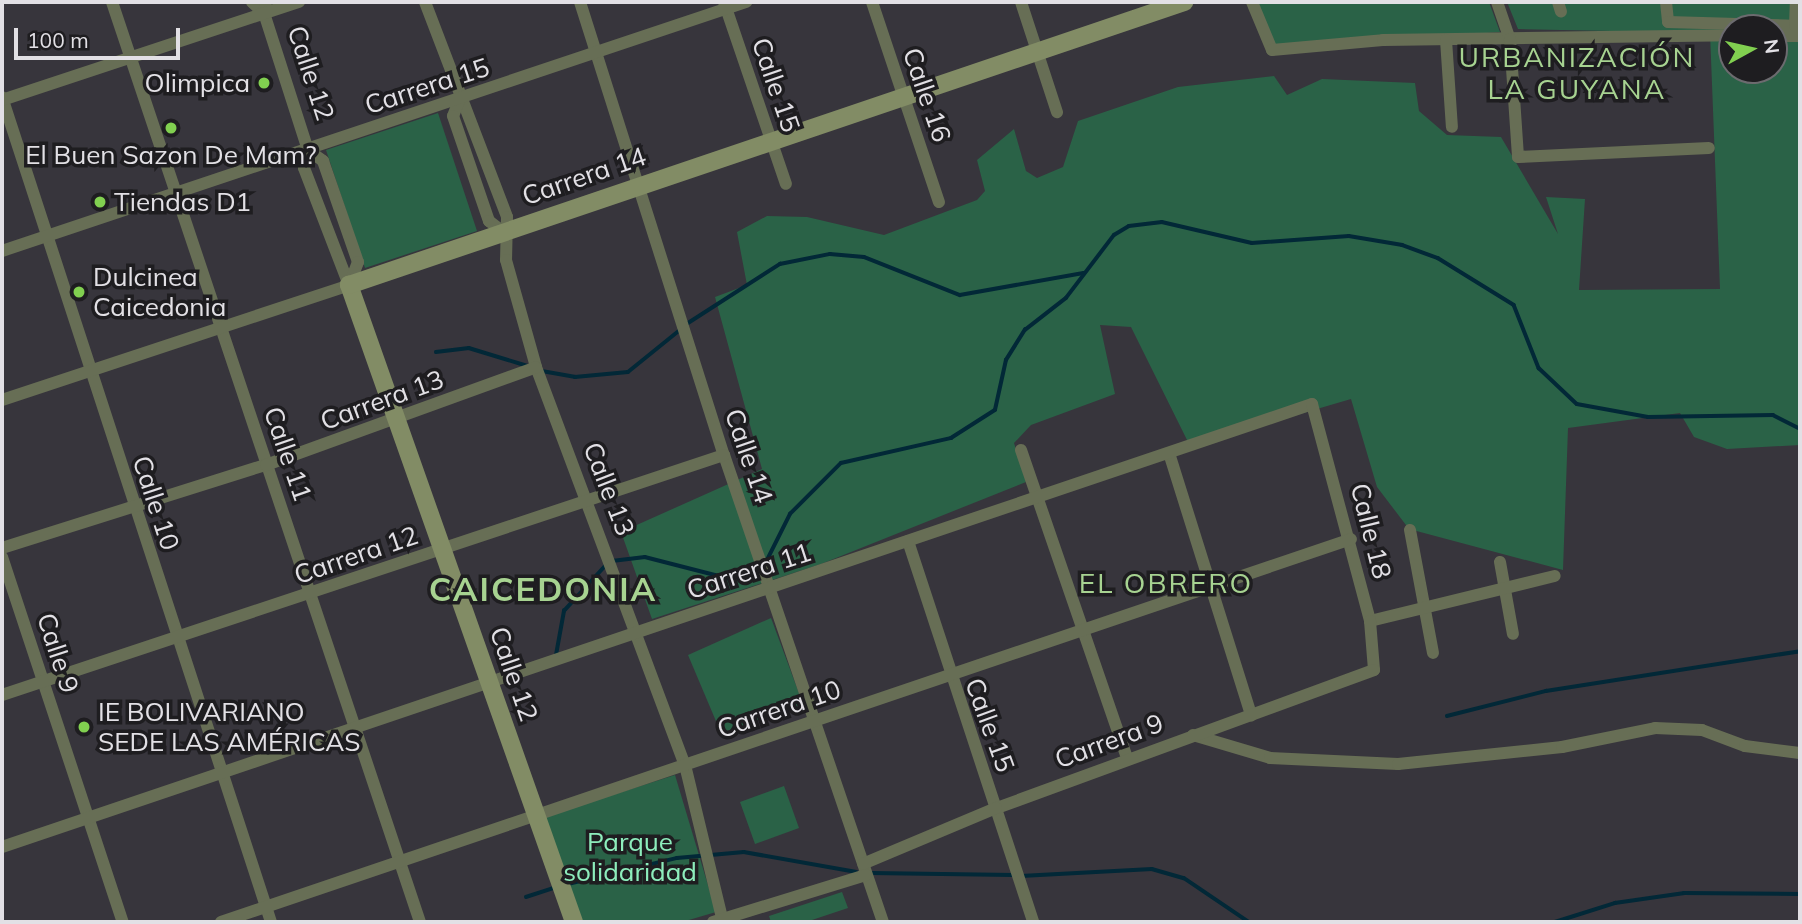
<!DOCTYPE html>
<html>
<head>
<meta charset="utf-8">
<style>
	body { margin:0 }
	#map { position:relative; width:1802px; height:924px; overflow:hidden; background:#37353c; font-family:Mulish,sans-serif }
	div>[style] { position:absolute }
	.green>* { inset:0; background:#2a6247 }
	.stream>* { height:3.5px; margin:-1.75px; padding:0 1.75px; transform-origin:1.75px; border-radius:1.75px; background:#022837 }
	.street>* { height:12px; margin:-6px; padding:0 6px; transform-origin:6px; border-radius:6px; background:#676e55 }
	.secondary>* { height:18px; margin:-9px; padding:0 9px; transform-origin:9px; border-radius:9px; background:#828c65 }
	.dots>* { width:19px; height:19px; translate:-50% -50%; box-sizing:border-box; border:4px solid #1e1d20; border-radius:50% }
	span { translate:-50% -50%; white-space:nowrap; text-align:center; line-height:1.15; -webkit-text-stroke:7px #1e1d20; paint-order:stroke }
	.street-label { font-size:26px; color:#e2e0e5 }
	.poi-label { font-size:26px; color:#e2e0e5 }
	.right { translate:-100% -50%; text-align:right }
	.left { translate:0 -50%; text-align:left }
	.park-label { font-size:26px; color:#8dedbc }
	.neighbourhood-label { font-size:28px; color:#a7d391; letter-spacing:2px }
	.district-label { font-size:33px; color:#a7d391; font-weight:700; letter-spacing:2px }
	.frame { position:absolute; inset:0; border:4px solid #e2e0e5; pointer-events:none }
	.north { position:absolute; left:1718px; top:14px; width:70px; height:70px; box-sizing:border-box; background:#1e1d20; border:2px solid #6c6b6f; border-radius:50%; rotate:82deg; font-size:19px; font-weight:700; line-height:28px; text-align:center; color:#e2e0e5 }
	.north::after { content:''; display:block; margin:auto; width:24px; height:32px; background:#81d050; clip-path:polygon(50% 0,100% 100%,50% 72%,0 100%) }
	.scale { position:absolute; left:14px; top:28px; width:166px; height:32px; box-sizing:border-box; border:4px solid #e2e0e5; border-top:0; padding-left:9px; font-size:21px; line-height:24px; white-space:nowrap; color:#e2e0e5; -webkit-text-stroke:5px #1e1d20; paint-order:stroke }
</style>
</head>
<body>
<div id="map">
	<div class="green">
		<div style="clip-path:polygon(1256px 2px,1489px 2px,1500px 32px,1275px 48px)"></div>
		<div style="clip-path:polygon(evenodd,1507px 2px,1800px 2px,1800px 445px,1727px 449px,1694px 437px,1680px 413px,1568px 428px,1563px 570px,1409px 529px,1377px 487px,1351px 399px,1190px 446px,1131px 327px,1100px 325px,1115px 394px,1031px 425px,1014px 443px,1026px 482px,821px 564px,652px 619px,621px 532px,762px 469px,715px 297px,747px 285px,737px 232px,767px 216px,807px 217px,884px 235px,977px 200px,985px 191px,977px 160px,1014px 129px,1026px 171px,1037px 178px,1063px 167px,1078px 121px,1178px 87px,1274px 76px,1287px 95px,1322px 79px,1415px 83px,1419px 111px,1447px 135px,1501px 137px,1558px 234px,1546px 197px,1585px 199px,1579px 290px,1720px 289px,1710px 33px,1518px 29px,1507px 2px,1732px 28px,1774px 28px,1774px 70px,1732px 70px,1732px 28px)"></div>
		<div style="clip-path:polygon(438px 113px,477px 231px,365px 268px,326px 150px)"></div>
		<div style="clip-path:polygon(771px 618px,803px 704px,721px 733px,688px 655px)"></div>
		<div style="clip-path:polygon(675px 775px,716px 912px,682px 922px,569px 922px,537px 819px)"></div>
		<div style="clip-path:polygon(784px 786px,799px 828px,755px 844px,740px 802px)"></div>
		<div style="clip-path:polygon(842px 892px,848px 908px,806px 922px,771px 922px,769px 916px)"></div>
	</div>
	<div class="stream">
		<div style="left:685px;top:325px;width:113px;rotate:-32.7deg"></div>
		<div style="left:780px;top:264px;width:51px;rotate:-11.3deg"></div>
		<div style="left:830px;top:254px;width:34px;rotate:5deg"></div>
		<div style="left:864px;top:257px;width:103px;rotate:21.6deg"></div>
		<div style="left:960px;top:295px;width:125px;rotate:-10.1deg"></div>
		<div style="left:436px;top:352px;width:33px;rotate:-7deg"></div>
		<div style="left:469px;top:348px;width:62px;rotate:17deg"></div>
		<div style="left:542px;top:371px;width:34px;rotate:10deg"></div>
		<div style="left:575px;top:377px;width:53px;rotate:-5.4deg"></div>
		<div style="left:628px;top:372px;width:67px;rotate:-38.9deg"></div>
		<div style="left:612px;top:561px;width:33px;rotate:-7deg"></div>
		<div style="left:645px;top:557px;width:85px;rotate:14.4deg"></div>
		<div style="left:727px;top:578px;width:34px;rotate:-14deg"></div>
		<div style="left:765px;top:564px;width:56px;rotate:-63.4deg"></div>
		<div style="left:790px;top:514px;width:72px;rotate:-45deg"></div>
		<div style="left:841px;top:463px;width:113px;rotate:-12.8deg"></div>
		<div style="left:951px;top:438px;width:52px;rotate:-32.5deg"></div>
		<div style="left:995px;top:410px;width:51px;rotate:-77.6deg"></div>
		<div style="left:1006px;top:360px;width:36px;rotate:-58deg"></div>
		<div style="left:1025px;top:330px;width:52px;rotate:-38deg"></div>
		<div style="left:1066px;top:298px;width:79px;rotate:-52.7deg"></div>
		<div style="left:1114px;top:235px;width:17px;rotate:-31deg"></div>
		<div style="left:1129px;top:226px;width:33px;rotate:-7deg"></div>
		<div style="left:1162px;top:222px;width:92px;rotate:13.1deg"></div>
		<div style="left:1252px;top:243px;width:97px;rotate:-4.1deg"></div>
		<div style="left:1349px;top:236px;width:54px;rotate:9.6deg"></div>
		<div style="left:1402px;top:245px;width:38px;rotate:20deg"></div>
		<div style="left:1438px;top:258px;width:89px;rotate:31.7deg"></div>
		<div style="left:1514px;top:305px;width:68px;rotate:68.4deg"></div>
		<div style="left:1539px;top:368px;width:52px;rotate:43.5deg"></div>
		<div style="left:1577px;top:404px;width:72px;rotate:10.4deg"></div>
		<div style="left:1648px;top:417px;width:125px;rotate:-0.9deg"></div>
		<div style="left:1773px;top:415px;width:30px;rotate:27deg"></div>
		<div style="left:556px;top:655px;width:45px;rotate:-79.7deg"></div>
		<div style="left:564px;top:611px;width:62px;rotate:-47.6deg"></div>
		<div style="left:1447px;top:716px;width:102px;rotate:-14.2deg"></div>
		<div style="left:1546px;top:691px;width:257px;rotate:-8.9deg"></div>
		<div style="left:871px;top:873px;width:142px;rotate:0.8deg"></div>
		<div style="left:1021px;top:876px;width:131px;rotate:-3.1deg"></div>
		<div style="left:1152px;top:869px;width:33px;rotate:16deg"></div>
		<div style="left:1184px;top:878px;width:78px;rotate:34.1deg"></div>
		<div style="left:568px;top:884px;width:112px;rotate:-13.4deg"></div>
		<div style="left:677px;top:858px;width:67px;rotate:-5.1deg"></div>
		<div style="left:744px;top:852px;width:114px;rotate:10.1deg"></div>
		<div style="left:526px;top:897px;width:33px;rotate:-18deg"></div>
		<div style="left:1555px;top:922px;width:63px;rotate:-17.6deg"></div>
		<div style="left:1615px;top:903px;width:70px;rotate:-8.2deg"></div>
		<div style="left:1684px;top:893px;width:116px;rotate:0.5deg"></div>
	</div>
	<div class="street">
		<div style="left:112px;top:2px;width:970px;rotate:71.49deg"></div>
		<div style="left:252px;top:2px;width:16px;rotate:43deg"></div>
		<div style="left:266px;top:2px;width:11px;rotate:100deg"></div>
		<div style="left:264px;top:13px;width:144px;rotate:72.2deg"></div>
		<div style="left:308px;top:150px;width:18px;rotate:103deg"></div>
		<div style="left:304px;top:168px;width:125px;rotate:69deg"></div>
		<div style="left:425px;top:2px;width:230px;rotate:69.1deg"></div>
		<div style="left:507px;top:217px;width:43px;rotate:91.3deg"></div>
		<div style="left:506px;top:260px;width:111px;rotate:74.3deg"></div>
		<div style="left:536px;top:367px;width:425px;rotate:69.5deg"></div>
		<div style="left:685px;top:765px;width:162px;rotate:76.4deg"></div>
		<div style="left:580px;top:2px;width:475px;rotate:72.4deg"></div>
		<div style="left:724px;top:455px;width:493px;rotate:71.2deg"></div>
		<div style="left:724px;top:2px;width:192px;rotate:71.2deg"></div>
		<div style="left:872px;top:2px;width:211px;rotate:71.5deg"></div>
		<div style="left:1021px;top:2px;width:116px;rotate:71.9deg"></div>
		<div style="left:1252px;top:2px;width:52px;rotate:67.4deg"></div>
		<div style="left:1272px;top:50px;width:111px;rotate:-5.1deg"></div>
		<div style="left:1383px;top:40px;width:349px;rotate:-0.8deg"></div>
		<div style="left:1497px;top:2px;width:39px;rotate:71deg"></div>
		<div style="left:1510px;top:39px;width:118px;rotate:86.1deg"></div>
		<div style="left:1518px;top:157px;width:191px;rotate:-2.7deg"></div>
		<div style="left:1558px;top:2px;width:10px;rotate:73deg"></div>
		<div style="left:1666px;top:2px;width:20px;rotate:84deg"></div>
		<div style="left:1668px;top:22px;width:132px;rotate:1.7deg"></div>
		<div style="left:1795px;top:26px;width:24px;rotate:-88deg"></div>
		<div style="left:1774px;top:36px;width:26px"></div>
		<div style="left:1446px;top:40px;width:87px;rotate:86.1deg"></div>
		<div style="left:2px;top:97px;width:868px;rotate:71.94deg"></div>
		<div style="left:460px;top:98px;width:19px;rotate:111deg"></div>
		<div style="left:453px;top:116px;width:111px;rotate:71.1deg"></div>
		<div style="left:489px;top:221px;width:18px;rotate:38deg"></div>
		<div style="left:2px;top:100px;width:313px;rotate:-18.3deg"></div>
		<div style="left:308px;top:150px;width:19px;rotate:36deg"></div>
		<div style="left:323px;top:161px;width:107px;rotate:70.9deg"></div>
		<div style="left:358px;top:262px;width:25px;rotate:111deg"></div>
		<div style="left:2px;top:251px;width:785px;rotate:-18.5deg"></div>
		<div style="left:2px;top:400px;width:366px;rotate:-18.3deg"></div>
		<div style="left:1021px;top:450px;width:326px;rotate:71deg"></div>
		<div style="left:1169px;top:453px;width:275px;rotate:72.6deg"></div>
		<div style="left:1410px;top:530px;width:125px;rotate:79.4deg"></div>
		<div style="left:908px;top:541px;width:401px;rotate:71.8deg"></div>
		<div style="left:2px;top:548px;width:277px;rotate:-17.5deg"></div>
		<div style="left:266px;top:465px;width:287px;rotate:-19.9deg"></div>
		<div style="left:2px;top:557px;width:385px;rotate:71.7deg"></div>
		<div style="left:1500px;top:562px;width:73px;rotate:79.8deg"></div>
		<div style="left:1370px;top:621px;width:190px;rotate:-13.7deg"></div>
		<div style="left:2px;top:695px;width:761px;rotate:-18.39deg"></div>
		<div style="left:1193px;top:735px;width:80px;rotate:16.6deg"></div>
		<div style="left:1270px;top:758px;width:128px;rotate:2.7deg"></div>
		<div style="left:1398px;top:764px;width:165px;rotate:-5.9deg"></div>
		<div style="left:1562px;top:747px;width:95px;rotate:-11.5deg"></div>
		<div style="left:1655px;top:728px;width:47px;rotate:2.4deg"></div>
		<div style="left:1702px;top:730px;width:46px;rotate:20.4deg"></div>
		<div style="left:1745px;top:746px;width:55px;rotate:7.3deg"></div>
		<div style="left:2px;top:847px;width:1383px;rotate:-18.68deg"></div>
		<div style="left:1312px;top:404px;width:225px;rotate:75deg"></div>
		<div style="left:1370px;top:621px;width:49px;rotate:85.3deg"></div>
		<div style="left:1374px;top:670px;width:402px;rotate:159.9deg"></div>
		<div style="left:996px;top:808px;width:144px;rotate:157.2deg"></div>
		<div style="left:221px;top:922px;width:1193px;rotate:-18.72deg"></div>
		<div style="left:713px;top:922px;width:160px;rotate:-17.1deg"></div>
	</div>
	<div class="secondary">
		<div style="left:574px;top:922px;width:676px;rotate:-109.45deg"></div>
		<div style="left:349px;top:285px;width:882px;rotate:-18.72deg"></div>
	</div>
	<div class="dots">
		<div style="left:264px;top:83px;background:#81d050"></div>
		<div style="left:171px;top:128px;background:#81d050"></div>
		<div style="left:100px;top:202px;background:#81d050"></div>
		<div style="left:79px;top:292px;background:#81d050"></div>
		<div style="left:84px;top:727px;background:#81d050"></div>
	</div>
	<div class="street-label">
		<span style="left:311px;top:73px;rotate:72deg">Calle 12</span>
		<span style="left:776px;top:85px;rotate:71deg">Calle 15</span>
		<span style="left:427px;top:86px;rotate:-18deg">Carrera 15</span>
		<span style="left:927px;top:95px;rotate:71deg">Calle 16</span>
		<span style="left:584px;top:176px;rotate:-19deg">Carrera 14</span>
		<span style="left:382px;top:400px;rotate:-20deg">Carrera 13</span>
		<span style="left:288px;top:454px;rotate:71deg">Calle 11</span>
		<span style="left:749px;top:456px;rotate:71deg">Calle 14</span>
		<span style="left:609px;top:489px;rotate:69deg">Calle 13</span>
		<span style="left:156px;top:503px;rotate:72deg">Calle 10</span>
		<span style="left:1371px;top:531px;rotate:76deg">Calle 18</span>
		<span style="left:356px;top:555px;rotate:-19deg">Carrera 12</span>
		<span style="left:749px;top:571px;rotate:-18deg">Carrera 11</span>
		<span style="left:58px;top:653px;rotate:72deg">Calle 9</span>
		<span style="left:514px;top:674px;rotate:71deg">Calle 12</span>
		<span style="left:779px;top:709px;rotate:-19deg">Carrera 10</span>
		<span style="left:990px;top:725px;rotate:70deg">Calle 15</span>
		<span style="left:1109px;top:741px;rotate:-20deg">Carrera 9</span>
	</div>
	<div class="poi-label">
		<span class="right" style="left:250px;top:83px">Olimpica</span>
		<span style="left:171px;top:155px">El Buen Sazon De Mam?</span>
		<span class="left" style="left:114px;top:202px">Tiendas D1</span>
		<span class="left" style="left:93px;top:292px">Dulcinea<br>Caicedonia</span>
		<span class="left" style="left:98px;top:727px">IE BOLIVARIANO<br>SEDE LAS AMÉRICAS</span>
	</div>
	<div class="park-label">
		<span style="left:630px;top:857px">Parque<br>solidaridad</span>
	</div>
	<div class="neighbourhood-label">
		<span style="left:1577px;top:73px">URBANIZACIÓN<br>LA GUYANA</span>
		<span style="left:1166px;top:583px">EL OBRERO</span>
	</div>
	<div class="district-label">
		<span style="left:543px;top:589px">CAICEDONIA</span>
	</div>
	<div class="frame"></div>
	<div class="north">N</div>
	<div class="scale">100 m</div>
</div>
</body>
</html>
